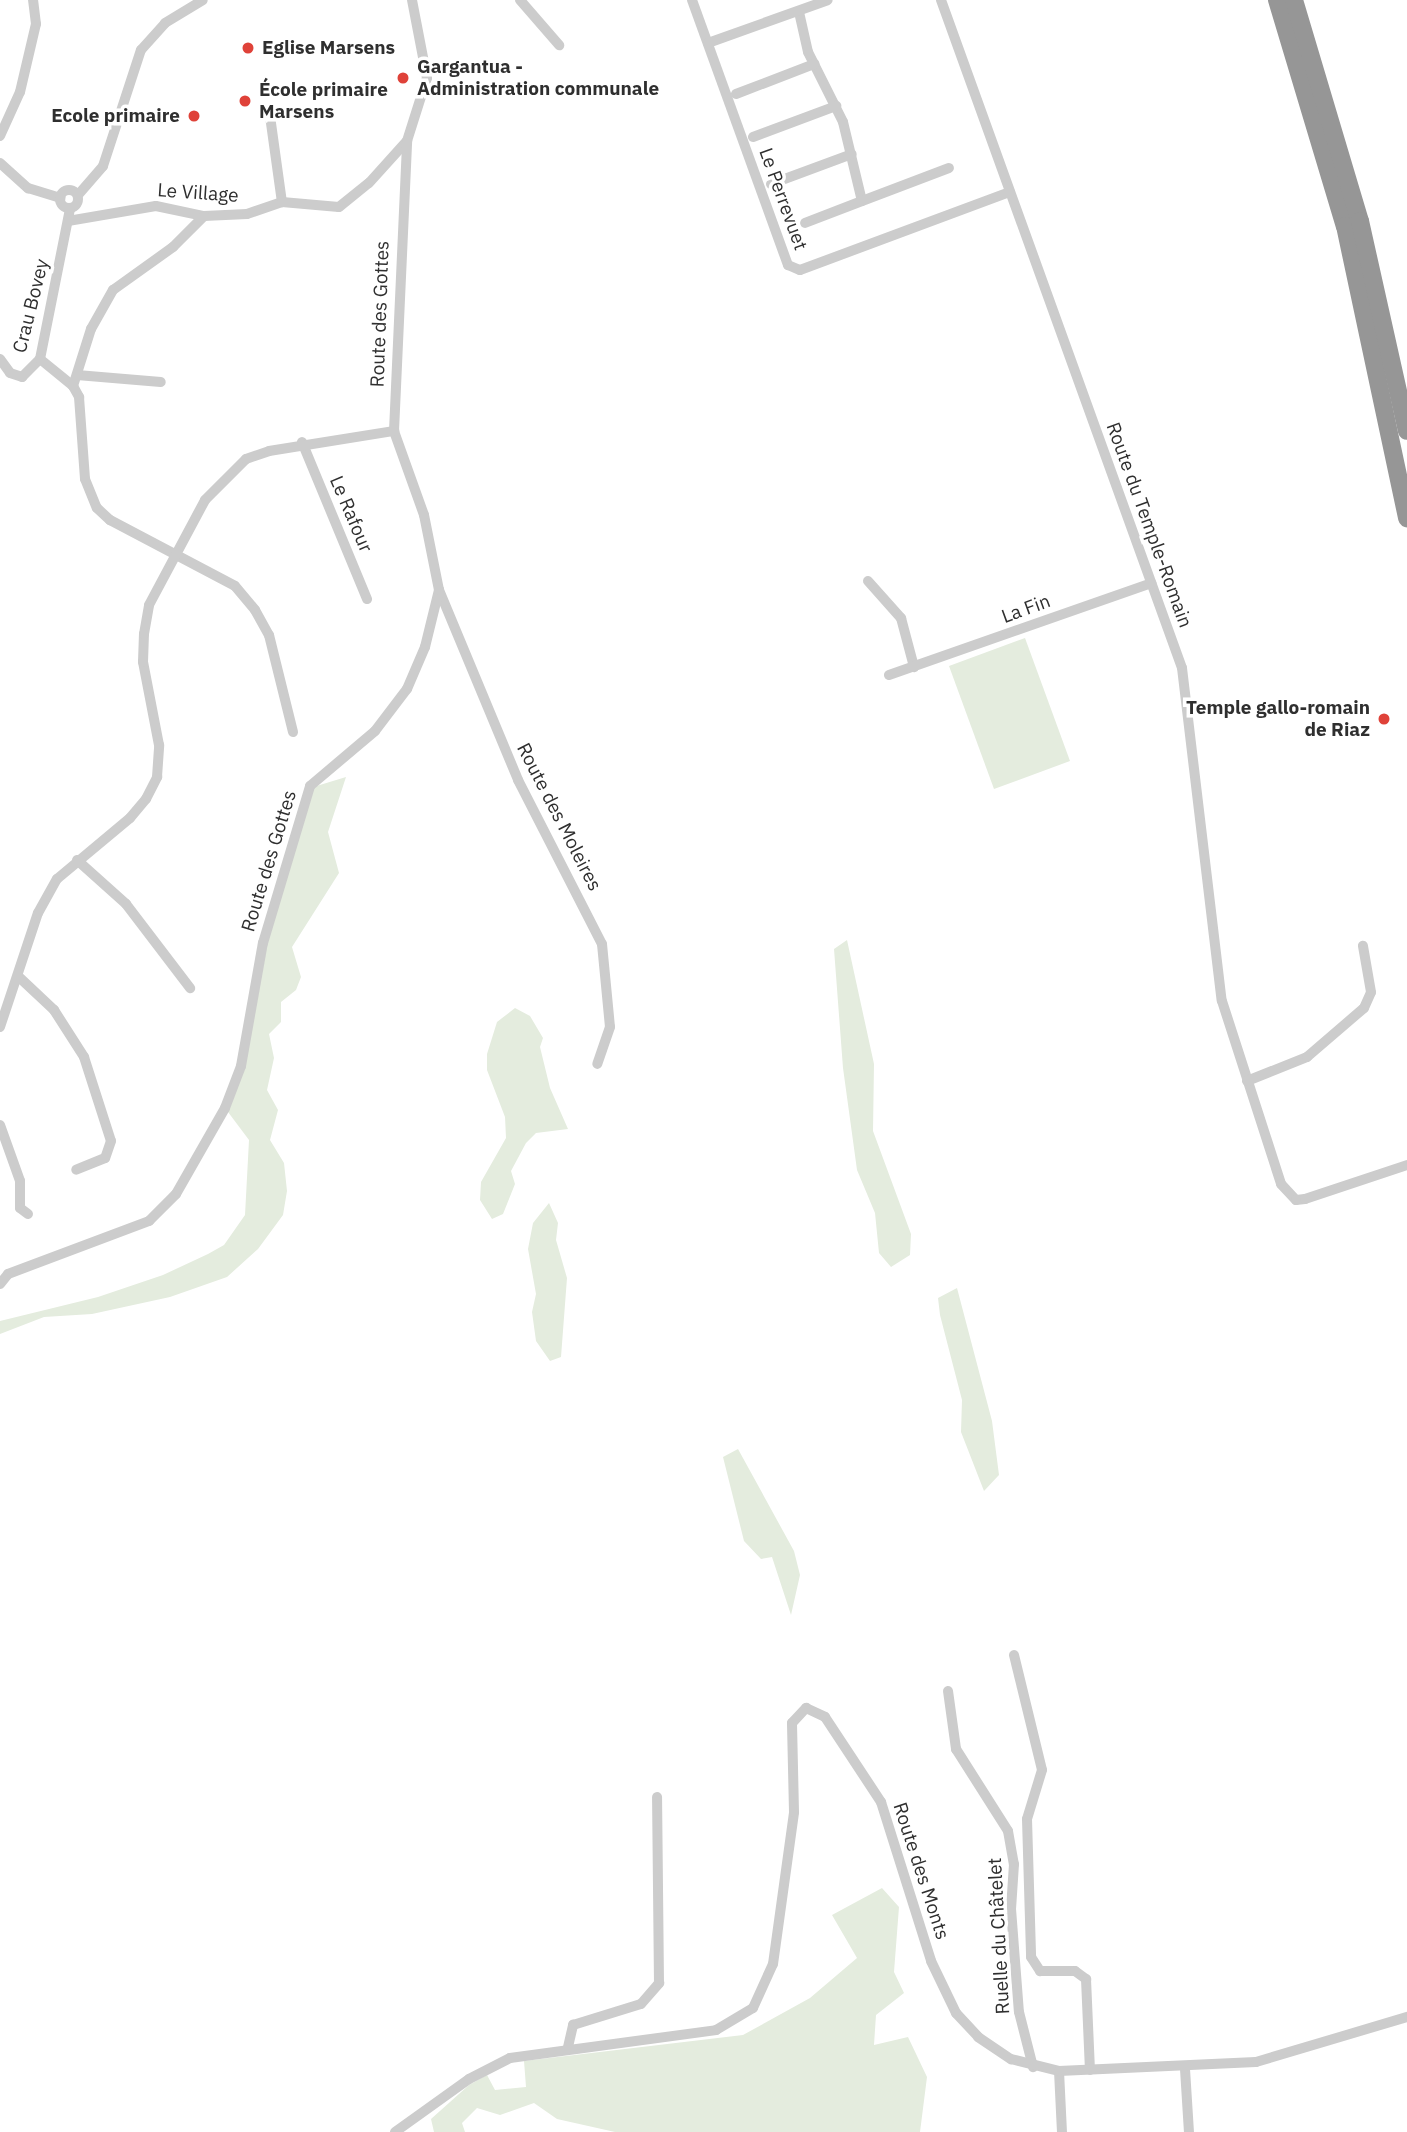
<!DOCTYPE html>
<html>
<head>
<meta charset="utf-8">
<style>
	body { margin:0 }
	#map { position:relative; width:1407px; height:2132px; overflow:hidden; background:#fff; font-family:"IBM Plex Sans",sans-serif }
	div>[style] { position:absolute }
	.green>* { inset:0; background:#e4ecde }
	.street>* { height:10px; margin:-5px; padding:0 5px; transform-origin:5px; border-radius:5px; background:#ccc }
	.street>.ring { margin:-5px; padding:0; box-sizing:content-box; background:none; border:10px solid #ccc; border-radius:50% }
	.highway>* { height:18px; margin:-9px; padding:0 9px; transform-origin:9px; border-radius:9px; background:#969696 }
	.dots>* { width:19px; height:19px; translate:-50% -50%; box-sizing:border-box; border:4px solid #fff; border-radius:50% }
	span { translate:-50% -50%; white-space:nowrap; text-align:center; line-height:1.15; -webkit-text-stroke:7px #fff; paint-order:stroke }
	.poi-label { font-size:19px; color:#2f2f2f; font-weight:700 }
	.left { translate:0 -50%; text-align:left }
	.right { translate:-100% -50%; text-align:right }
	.street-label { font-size:19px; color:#2f2f2f }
</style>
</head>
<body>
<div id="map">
	<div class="green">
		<div style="clip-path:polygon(1025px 638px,1070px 761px,994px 789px,949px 666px)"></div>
		<div style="clip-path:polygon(346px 777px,328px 832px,339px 873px,292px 947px,301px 977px,296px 990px,281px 1002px,281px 1022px,269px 1034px,274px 1058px,267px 1090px,278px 1110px,270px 1140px,284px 1163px,287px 1191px,283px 1215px,258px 1249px,227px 1277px,170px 1297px,92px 1314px,44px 1317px,0 1334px,0 1321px,98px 1297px,163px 1275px,208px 1254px,224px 1245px,245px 1215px,249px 1140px,225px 1108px,241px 1066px,262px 947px,310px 788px)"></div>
		<div style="clip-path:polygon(847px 940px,874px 1064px,873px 1131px,911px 1234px,910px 1255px,891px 1267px,879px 1253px,875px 1213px,857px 1170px,843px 1068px,834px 949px)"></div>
		<div style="clip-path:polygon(515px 1008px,530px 1016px,543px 1038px,540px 1047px,550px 1088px,568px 1129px,536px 1133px,526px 1143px,511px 1171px,515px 1184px,503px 1214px,492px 1219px,480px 1200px,481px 1182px,506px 1138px,505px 1117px,487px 1070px,487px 1054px,497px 1022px)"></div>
		<div style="clip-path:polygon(549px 1203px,558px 1223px,556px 1240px,567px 1278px,561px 1357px,550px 1361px,536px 1341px,532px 1312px,536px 1294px,528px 1249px,533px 1223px)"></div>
		<div style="clip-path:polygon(957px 1288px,992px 1421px,999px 1475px,984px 1491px,961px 1432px,962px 1400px,940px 1315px,938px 1298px)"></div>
		<div style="clip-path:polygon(738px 1449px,794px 1551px,800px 1575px,791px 1615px,772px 1557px,761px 1559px,744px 1541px,723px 1457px)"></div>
		<div style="clip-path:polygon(882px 1888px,899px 1907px,894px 1972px,904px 1993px,876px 2015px,874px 2045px,908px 2037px,927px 2077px,920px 2132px,615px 2132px,557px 2119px,534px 2103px,500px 2115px,477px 2108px,462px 2123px,465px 2132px,434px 2132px,431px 2119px,469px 2085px,487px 2075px,495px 2090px,526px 2087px,524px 2061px,743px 2035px,810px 1998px,857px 1958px,832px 1915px)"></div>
	</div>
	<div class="street">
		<div style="left:520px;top:0;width:60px;rotate:49.1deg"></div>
		<div style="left:692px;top:0;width:282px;rotate:70.1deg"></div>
		<div style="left:788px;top:265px;width:13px;rotate:23deg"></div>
		<div style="left:800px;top:270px;width:224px;rotate:-20.4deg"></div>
		<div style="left:941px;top:0;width:710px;rotate:70.16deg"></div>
		<div style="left:1182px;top:668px;width:335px;rotate:83.2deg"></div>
		<div style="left:1222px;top:1001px;width:192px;rotate:72.1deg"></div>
		<div style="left:1281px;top:1184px;width:22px;rotate:47deg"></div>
		<div style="left:1296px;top:1200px;width:9px;rotate:-6deg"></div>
		<div style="left:1305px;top:1199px;width:108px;rotate:-18.4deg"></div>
		<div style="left:799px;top:12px;width:41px;rotate:77.3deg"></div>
		<div style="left:808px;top:52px;width:78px;rotate:63.4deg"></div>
		<div style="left:843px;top:122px;width:81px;rotate:76.5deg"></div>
		<div style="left:862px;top:201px;width:61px;rotate:158.9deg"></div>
		<div style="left:708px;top:43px;width:127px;rotate:-19.7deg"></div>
		<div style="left:736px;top:94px;width:84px;rotate:-21deg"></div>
		<div style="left:270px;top:116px;width:87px;rotate:82.1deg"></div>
		<div style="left:0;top:136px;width:48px;rotate:-65.6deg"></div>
		<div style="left:20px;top:92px;width:70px;rotate:-76.8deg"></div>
		<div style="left:36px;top:24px;width:24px;rotate:-97deg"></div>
		<div style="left:753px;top:137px;width:89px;rotate:-20.5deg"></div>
		<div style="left:0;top:163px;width:38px;rotate:42deg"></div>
		<div style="left:28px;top:188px;width:34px;rotate:17deg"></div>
		<div style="left:771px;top:184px;width:86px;rotate:-20.3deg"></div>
		<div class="ring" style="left:60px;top:190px;width:8px;height:8px"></div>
		<div style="left:78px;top:195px;width:38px;rotate:-49deg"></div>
		<div style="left:103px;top:166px;width:122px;rotate:-71.9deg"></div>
		<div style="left:141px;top:50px;width:36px;rotate:-48deg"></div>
		<div style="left:165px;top:23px;width:44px;rotate:-31.2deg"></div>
		<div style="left:862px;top:201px;width:93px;rotate:-20.8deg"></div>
		<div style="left:68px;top:221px;width:89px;rotate:-9.7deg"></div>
		<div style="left:156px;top:206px;width:49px;rotate:11.8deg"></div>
		<div style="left:204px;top:216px;width:43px;rotate:-2.7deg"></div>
		<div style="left:247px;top:214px;width:37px;rotate:-19deg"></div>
		<div style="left:282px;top:202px;width:57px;rotate:5deg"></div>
		<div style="left:339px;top:207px;width:38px;rotate:-39deg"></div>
		<div style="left:369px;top:183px;width:57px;rotate:-47.9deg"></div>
		<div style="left:0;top:359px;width:17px;rotate:54deg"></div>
		<div style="left:10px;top:373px;width:13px;rotate:18deg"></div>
		<div style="left:22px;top:377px;width:25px;rotate:-45deg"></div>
		<div style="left:40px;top:359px;width:153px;rotate:-78.7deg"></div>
		<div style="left:40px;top:359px;width:43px;rotate:39.3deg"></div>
		<div style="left:73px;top:386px;width:13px;rotate:61deg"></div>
		<div style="left:79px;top:397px;width:82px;rotate:85.8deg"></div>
		<div style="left:85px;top:479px;width:31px;rotate:68deg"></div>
		<div style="left:97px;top:508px;width:18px;rotate:43deg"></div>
		<div style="left:110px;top:520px;width:141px;rotate:27.8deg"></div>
		<div style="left:235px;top:586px;width:31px;rotate:50deg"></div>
		<div style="left:255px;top:610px;width:29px;rotate:61deg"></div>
		<div style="left:269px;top:635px;width:100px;rotate:76.1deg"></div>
		<div style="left:77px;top:375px;width:84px;rotate:4.8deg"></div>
		<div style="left:73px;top:386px;width:60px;rotate:-72.5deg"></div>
		<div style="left:91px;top:329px;width:45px;rotate:-60.6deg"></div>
		<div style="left:113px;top:290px;width:74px;rotate:-35.6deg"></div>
		<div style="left:173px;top:247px;width:44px;rotate:-45deg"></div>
		<div style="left:302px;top:442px;width:170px;rotate:67.5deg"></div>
		<div style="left:868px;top:581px;width:50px;rotate:48.3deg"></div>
		<div style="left:901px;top:618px;width:51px;rotate:75.1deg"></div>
		<div style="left:439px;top:590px;width:206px;rotate:67.4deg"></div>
		<div style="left:518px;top:780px;width:184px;rotate:62.9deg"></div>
		<div style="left:602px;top:944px;width:83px;rotate:84.5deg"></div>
		<div style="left:610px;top:1027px;width:39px;rotate:109deg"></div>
		<div style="left:889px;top:675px;width:278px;rotate:-19.3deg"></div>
		<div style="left:77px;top:860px;width:66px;rotate:41.9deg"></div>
		<div style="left:126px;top:904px;width:106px;rotate:52.7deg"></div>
		<div style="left:20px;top:978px;width:47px;rotate:43.3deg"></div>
		<div style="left:54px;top:1010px;width:56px;rotate:57.4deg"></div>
		<div style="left:84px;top:1057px;width:88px;rotate:72.2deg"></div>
		<div style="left:111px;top:1141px;width:18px;rotate:109deg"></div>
		<div style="left:105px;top:1158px;width:31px;rotate:158deg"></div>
		<div style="left:0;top:1027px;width:120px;rotate:-71.6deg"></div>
		<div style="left:38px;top:913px;width:39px;rotate:-61deg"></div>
		<div style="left:57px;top:879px;width:95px;rotate:-39.9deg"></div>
		<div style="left:130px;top:818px;width:25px;rotate:-50deg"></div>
		<div style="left:146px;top:799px;width:25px;rotate:-63deg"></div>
		<div style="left:157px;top:777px;width:32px;rotate:-86deg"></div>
		<div style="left:159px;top:745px;width:85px;rotate:-100.9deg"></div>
		<div style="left:143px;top:662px;width:28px;rotate:-88deg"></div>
		<div style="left:144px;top:634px;width:29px;rotate:-80deg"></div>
		<div style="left:149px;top:605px;width:119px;rotate:-61.9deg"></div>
		<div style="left:205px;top:500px;width:58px;rotate:-45deg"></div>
		<div style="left:246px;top:459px;width:24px;rotate:-19deg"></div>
		<div style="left:269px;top:451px;width:127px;rotate:-9.1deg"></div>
		<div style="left:1247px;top:1081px;width:65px;rotate:-21.8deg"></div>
		<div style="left:1307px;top:1057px;width:75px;rotate:-40.7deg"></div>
		<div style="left:1364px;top:1008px;width:17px;rotate:-66deg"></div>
		<div style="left:1371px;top:992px;width:47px;rotate:-99.9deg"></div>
		<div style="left:0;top:1125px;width:59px;rotate:70.3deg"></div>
		<div style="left:20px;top:1181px;width:27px;rotate:90deg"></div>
		<div style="left:20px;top:1208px;width:10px;rotate:37deg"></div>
		<div style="left:0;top:1284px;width:13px;rotate:-51deg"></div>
		<div style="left:8px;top:1274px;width:151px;rotate:-20.6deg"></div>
		<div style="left:149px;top:1221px;width:38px;rotate:-45deg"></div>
		<div style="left:176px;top:1194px;width:99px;rotate:-60.3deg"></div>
		<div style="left:225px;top:1108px;width:45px;rotate:-69.1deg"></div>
		<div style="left:241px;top:1066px;width:125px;rotate:-79.9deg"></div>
		<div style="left:263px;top:943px;width:164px;rotate:-73.3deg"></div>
		<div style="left:310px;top:786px;width:85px;rotate:-40.2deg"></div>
		<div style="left:375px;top:731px;width:53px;rotate:-52.7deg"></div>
		<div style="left:407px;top:689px;width:46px;rotate:-66.8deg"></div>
		<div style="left:425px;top:647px;width:59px;rotate:-76.2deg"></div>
		<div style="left:439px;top:590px;width:76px;rotate:-101.3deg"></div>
		<div style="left:424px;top:515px;width:89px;rotate:-109.7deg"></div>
		<div style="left:394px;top:431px;width:290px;rotate:-87.4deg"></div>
		<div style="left:407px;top:141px;width:66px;rotate:-72.4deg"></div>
		<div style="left:427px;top:78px;width:79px;rotate:-100.9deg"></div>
		<div style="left:1014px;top:1655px;width:118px;rotate:76.3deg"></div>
		<div style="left:1042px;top:1770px;width:51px;rotate:107deg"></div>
		<div style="left:1027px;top:1819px;width:138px;rotate:88.3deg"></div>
		<div style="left:1031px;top:1957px;width:17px;rotate:57deg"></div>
		<div style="left:1040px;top:1971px;width:35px"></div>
		<div style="left:1075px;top:1971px;width:14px;rotate:36deg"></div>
		<div style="left:1086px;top:1979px;width:91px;rotate:87.5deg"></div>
		<div style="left:948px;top:1691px;width:59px;rotate:82.1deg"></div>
		<div style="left:956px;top:1749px;width:97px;rotate:57.6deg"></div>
		<div style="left:1008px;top:1831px;width:34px;rotate:80deg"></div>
		<div style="left:1014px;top:1864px;width:45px;rotate:93.8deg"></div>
		<div style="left:1011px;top:1909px;width:103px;rotate:85.6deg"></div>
		<div style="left:1019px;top:2012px;width:57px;rotate:75.7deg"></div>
		<div style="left:568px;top:2047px;width:23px;rotate:-77deg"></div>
		<div style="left:573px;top:2025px;width:71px;rotate:-17.2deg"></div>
		<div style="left:641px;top:2004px;width:28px;rotate:-49deg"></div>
		<div style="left:659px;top:1983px;width:186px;rotate:-90.6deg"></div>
		<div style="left:1185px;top:2069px;width:63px;rotate:86.4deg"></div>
		<div style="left:1059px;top:2071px;width:61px;rotate:87.2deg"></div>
		<div style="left:395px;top:2132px;width:91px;rotate:-35.6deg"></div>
		<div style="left:469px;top:2079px;width:46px;rotate:-27.1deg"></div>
		<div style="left:510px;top:2058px;width:208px;rotate:-7.7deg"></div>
		<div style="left:716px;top:2030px;width:43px;rotate:-30.7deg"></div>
		<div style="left:753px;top:2008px;width:48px;rotate:-65.6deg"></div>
		<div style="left:773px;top:1964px;width:153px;rotate:-82.1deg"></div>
		<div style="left:794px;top:1812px;width:89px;rotate:-91.3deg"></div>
		<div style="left:792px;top:1723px;width:21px;rotate:-47deg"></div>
		<div style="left:806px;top:1708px;width:21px;rotate:25deg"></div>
		<div style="left:825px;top:1717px;width:102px;rotate:56.6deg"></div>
		<div style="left:881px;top:1802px;width:167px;rotate:72.5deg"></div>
		<div style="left:931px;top:1961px;width:58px;rotate:64.3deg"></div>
		<div style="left:956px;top:2013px;width:33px;rotate:47deg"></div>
		<div style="left:978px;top:2037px;width:40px;rotate:34deg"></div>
		<div style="left:1011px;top:2059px;width:49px;rotate:14deg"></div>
		<div style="left:1059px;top:2071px;width:197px;rotate:-2.6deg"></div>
		<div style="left:1256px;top:2062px;width:158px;rotate:-16.6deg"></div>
	</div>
	<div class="highway">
		<div style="left:1277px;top:0;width:236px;rotate:73.3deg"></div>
		<div style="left:1345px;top:226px;width:299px;rotate:78deg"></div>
		<div style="left:1294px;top:0;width:231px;rotate:73.4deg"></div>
		<div style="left:1360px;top:221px;width:215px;rotate:77.4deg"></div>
	</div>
	<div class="dots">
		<div style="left:248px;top:48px;background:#df4239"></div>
		<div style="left:403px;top:78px;background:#df4239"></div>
		<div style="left:245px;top:101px;background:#df4239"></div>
		<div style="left:194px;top:116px;background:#df4239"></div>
		<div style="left:1384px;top:719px;background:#df4239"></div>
	</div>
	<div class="poi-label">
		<span class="left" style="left:262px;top:48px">Eglise Marsens</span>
		<span class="left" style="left:417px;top:78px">Gargantua -<br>Administration communale</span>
		<span class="left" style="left:259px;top:101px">École primaire<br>Marsens</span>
		<span class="right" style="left:180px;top:116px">Ecole primaire</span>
		<span class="right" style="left:1370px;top:719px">Temple gallo-romain<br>de Riaz</span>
	</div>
	<div class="street-label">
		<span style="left:198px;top:193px;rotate:4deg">Le Village</span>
		<span style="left:783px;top:199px;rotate:70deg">Le Perrevuet</span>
		<span style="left:31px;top:306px;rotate:-76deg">Crau Bovey</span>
		<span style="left:380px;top:314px;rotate:-88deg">Route des Gottes</span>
		<span style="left:351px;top:514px;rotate:67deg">Le Rafour</span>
		<span style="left:1149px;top:525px;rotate:70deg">Route du Temple-Romain</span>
		<span style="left:1026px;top:609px;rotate:-20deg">La Fin</span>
		<span style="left:559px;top:817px;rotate:63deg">Route des Moleires</span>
		<span style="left:269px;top:861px;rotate:-73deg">Route des Gottes</span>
		<span style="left:921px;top:1871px;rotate:72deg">Route des Monts</span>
		<span style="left:999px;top:1936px;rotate:-93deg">Ruelle du Châtelet</span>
	</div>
</div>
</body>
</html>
